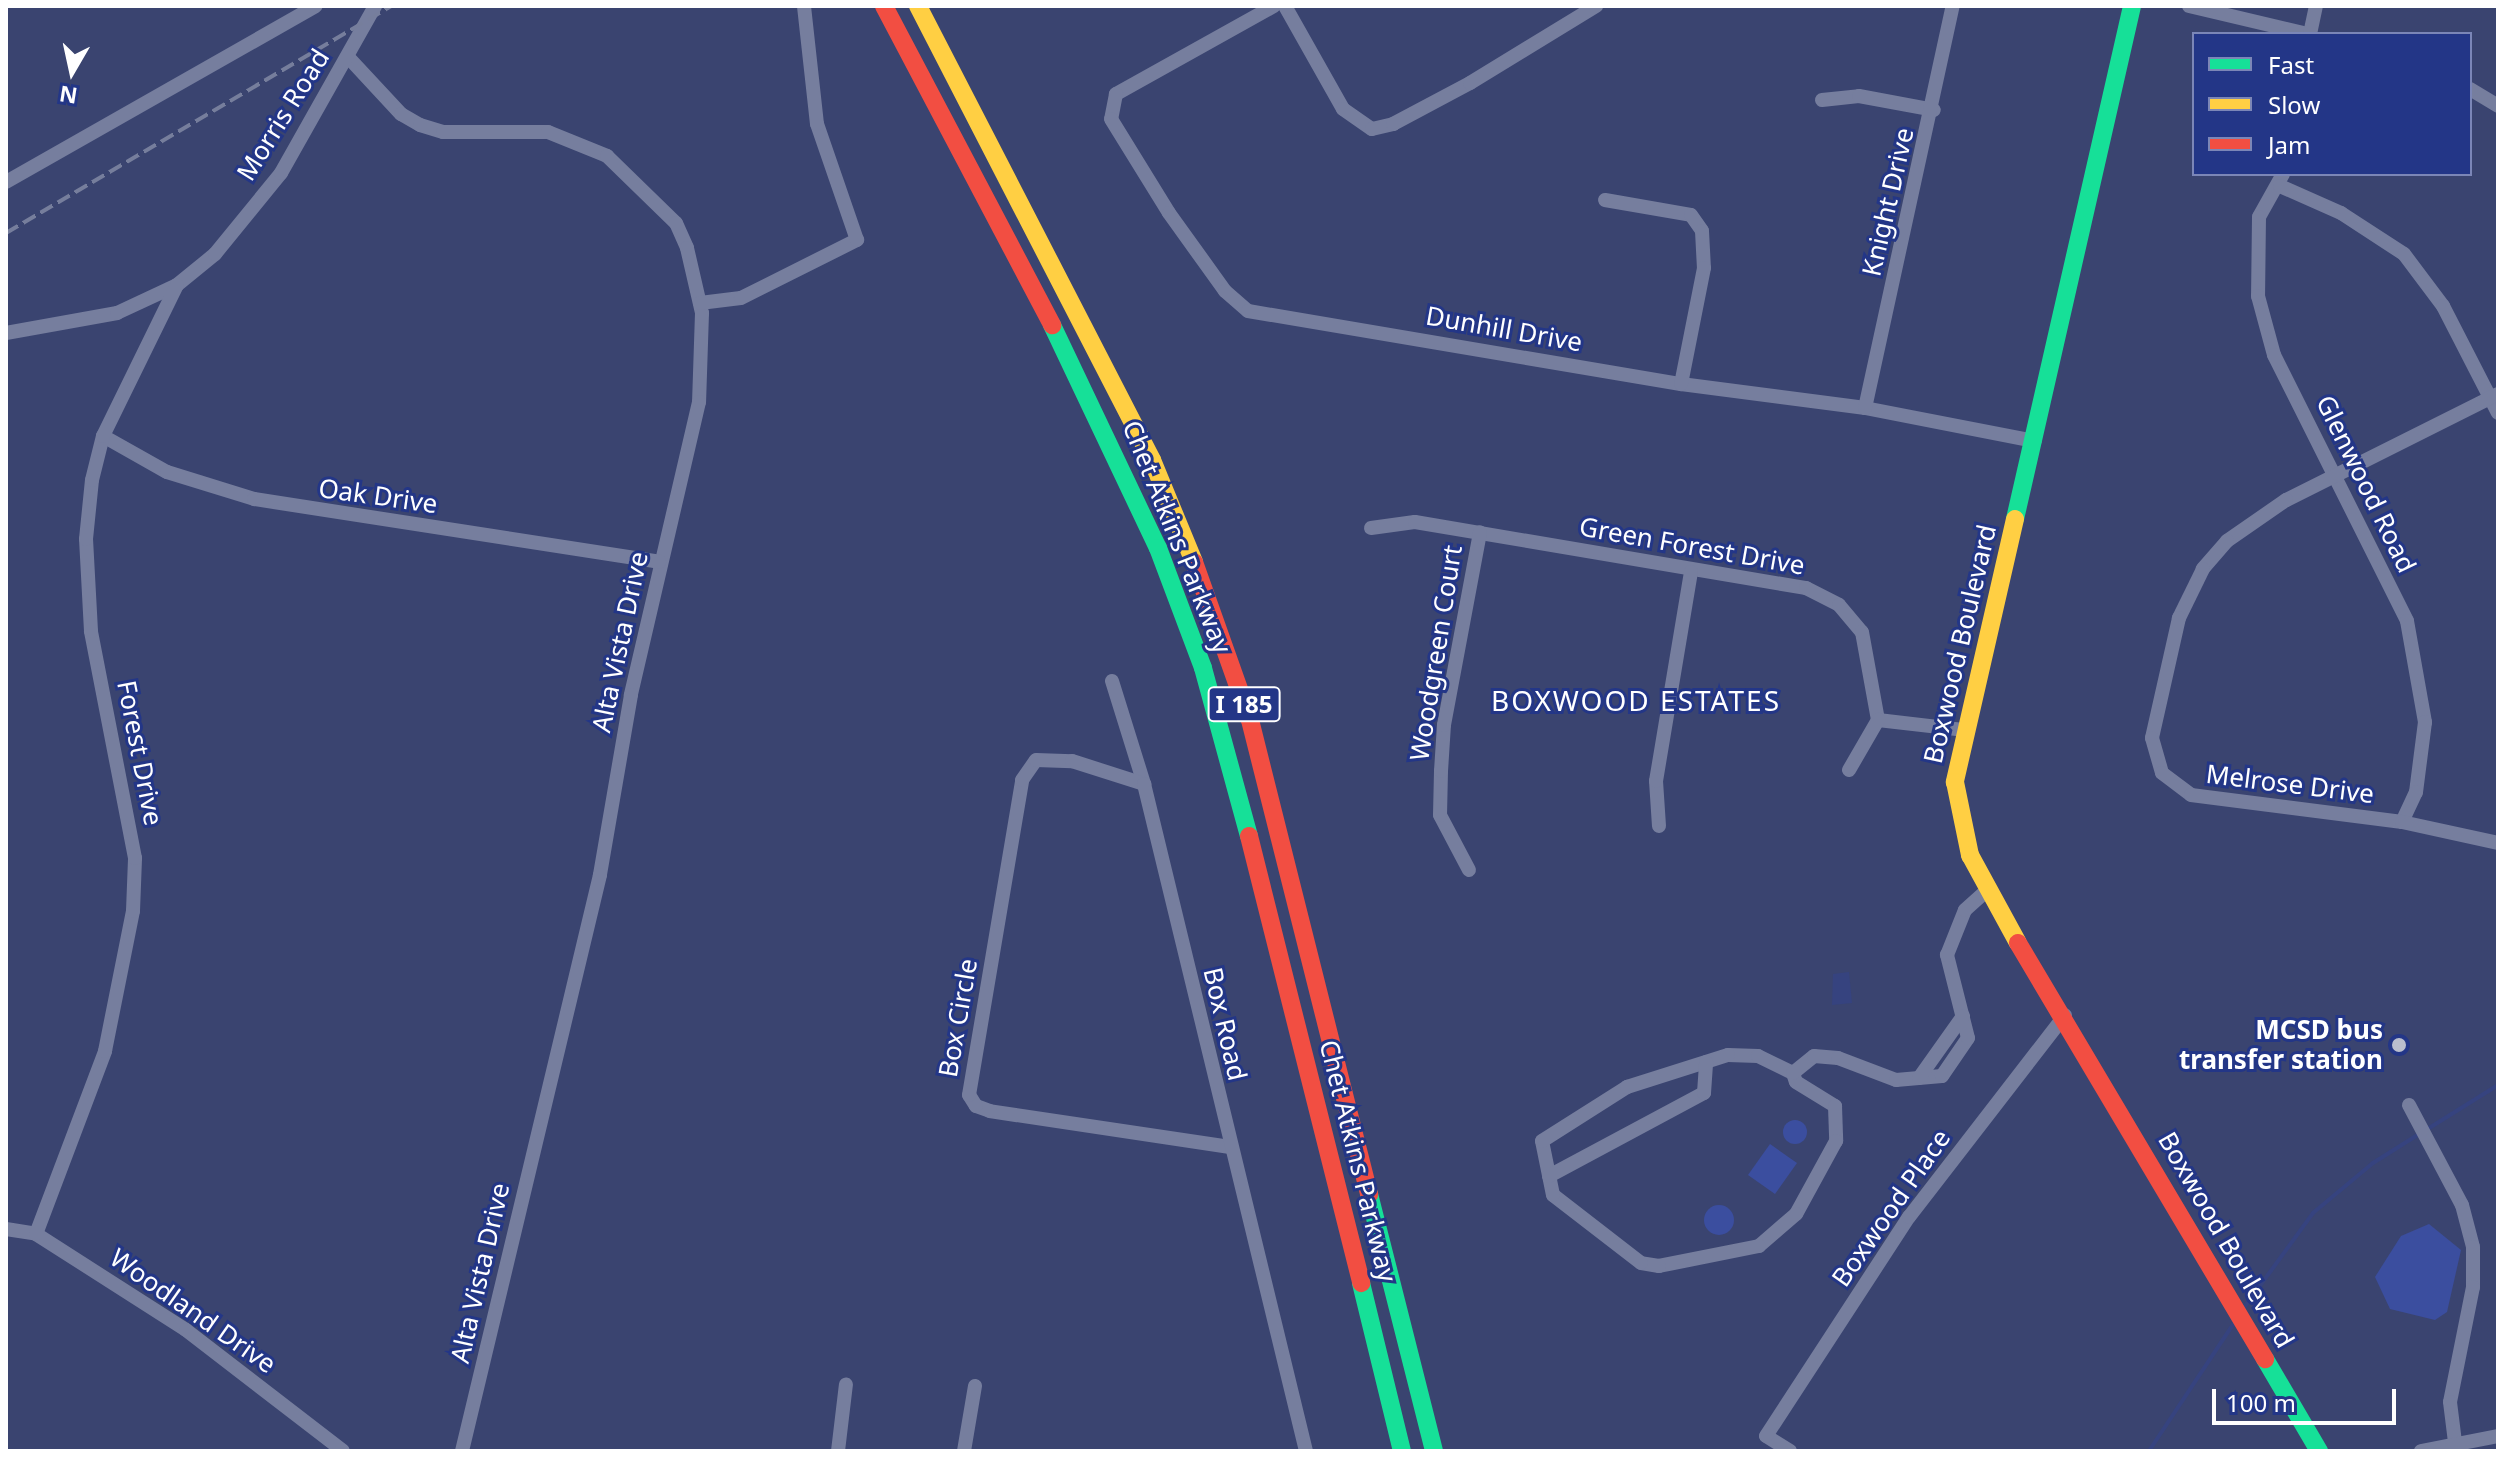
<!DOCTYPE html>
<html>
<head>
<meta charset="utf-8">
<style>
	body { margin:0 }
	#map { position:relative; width:2504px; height:1457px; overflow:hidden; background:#3a4470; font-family:"Noto Sans",sans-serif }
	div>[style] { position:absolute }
	.green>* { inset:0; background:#3b4e9f }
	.round { border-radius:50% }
	.water>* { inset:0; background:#36437f }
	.stream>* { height:4px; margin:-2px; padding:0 2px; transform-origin:2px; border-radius:2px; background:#36437f }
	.street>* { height:14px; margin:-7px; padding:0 7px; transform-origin:7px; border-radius:7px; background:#767e9e }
	.fast>* { height:18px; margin:-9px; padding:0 9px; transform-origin:9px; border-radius:9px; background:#16e098 }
	.slow>* { height:18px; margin:-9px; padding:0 9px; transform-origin:9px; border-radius:9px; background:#ffcf43 }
	.jam>* { height:18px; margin:-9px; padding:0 9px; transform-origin:9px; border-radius:9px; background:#f24e42 }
	.rail>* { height:4px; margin-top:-2px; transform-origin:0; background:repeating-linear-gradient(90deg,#767e9c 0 14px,transparent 0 20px) }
	.dots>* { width:22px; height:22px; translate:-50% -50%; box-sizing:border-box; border:4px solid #233687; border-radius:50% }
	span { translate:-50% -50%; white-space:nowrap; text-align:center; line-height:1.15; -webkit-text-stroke:6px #233687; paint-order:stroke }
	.shield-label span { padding:2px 6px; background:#233687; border:2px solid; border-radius:6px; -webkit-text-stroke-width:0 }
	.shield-label { font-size:24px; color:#fff; font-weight:700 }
	.street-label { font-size:26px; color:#fff }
	.poi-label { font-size:26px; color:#fff; font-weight:700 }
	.right { translate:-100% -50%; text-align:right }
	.neighbourhood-label { font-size:28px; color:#fff; letter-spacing:2px }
	.frame { position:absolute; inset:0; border:8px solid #fff; pointer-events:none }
	.legend { position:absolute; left:2192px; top:32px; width:280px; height:144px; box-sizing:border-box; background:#233687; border:2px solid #7b86b7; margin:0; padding:10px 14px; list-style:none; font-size:24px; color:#fff }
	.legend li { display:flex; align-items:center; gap:16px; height:40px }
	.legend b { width:40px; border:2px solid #7b86b7 }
	.north { position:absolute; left:32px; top:32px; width:80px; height:80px; -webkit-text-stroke:6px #233687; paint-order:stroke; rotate:189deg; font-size:22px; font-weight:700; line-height:32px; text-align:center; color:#fff }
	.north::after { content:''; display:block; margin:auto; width:28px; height:36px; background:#fff; clip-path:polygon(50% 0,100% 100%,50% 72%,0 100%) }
	.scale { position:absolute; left:2212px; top:1389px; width:184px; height:36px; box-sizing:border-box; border:4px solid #fff; border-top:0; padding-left:10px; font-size:24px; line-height:28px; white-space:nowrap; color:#fff; -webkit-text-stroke:6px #233687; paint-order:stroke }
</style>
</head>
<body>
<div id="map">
	<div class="green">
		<div class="round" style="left:1783px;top:1120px;width:24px;height:24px"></div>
		<div style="clip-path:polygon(1770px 1144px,1797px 1163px,1775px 1194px,1748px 1175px)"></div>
		<div class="round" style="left:1704px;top:1205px;width:30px;height:30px"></div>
		<div style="clip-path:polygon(2429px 1224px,2461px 1250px,2447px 1312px,2435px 1320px,2390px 1309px,2375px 1277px,2401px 1236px)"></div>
	</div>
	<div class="water">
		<div style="clip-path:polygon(1849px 972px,1852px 1003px,1832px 1005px,1833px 974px)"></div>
	</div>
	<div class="stream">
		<div style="left:2426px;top:1130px;width:85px;rotate:-32deg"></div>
		<div style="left:2243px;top:1309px;width:119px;rotate:-53.9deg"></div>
		<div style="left:2313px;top:1213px;width:78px;rotate:-39.8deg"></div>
		<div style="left:2373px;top:1163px;width:54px;rotate:-32.2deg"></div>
		<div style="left:2149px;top:1451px;width:154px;rotate:-56.4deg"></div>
	</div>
	<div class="street">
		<div style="left:1274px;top:6px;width:181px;rotate:150.9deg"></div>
		<div style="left:1116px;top:94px;width:25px;rotate:101deg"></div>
		<div style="left:1111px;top:119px;width:110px;rotate:58.3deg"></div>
		<div style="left:1169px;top:213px;width:96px;rotate:54.3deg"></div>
		<div style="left:1225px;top:291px;width:30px;rotate:41deg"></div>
		<div style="left:1248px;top:311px;width:439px;rotate:9.6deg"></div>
		<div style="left:1681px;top:384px;width:186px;rotate:7.4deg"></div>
		<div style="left:1865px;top:408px;width:173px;rotate:11deg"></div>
		<div style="left:1285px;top:6px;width:118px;rotate:60.6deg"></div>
		<div style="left:1343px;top:109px;width:35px;rotate:35deg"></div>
		<div style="left:1372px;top:129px;width:22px;rotate:-13deg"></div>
		<div style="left:1393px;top:124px;width:87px;rotate:-28deg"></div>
		<div style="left:1470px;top:83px;width:148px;rotate:-31.4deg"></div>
		<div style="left:2189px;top:6px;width:121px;rotate:13.3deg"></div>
		<div style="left:2310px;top:34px;width:29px;rotate:-78deg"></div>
		<div style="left:348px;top:57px;width:78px;rotate:47.1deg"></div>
		<div style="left:401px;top:114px;width:22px;rotate:30deg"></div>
		<div style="left:420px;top:125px;width:24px;rotate:17deg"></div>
		<div style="left:443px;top:132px;width:105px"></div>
		<div style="left:548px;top:132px;width:64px;rotate:22.1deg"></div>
		<div style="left:607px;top:156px;width:96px;rotate:44.2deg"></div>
		<div style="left:676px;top:223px;width:27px;rotate:66deg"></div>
		<div style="left:687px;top:248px;width:67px;rotate:77deg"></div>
		<div style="left:702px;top:313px;width:89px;rotate:91.9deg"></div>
		<div style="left:699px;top:402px;width:301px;rotate:103.1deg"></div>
		<div style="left:631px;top:695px;width:183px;rotate:99.8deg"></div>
		<div style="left:600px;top:875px;width:592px;rotate:103.47deg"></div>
		<div style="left:2470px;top:89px;width:33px;rotate:31deg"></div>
		<div style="left:1822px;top:100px;width:37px;rotate:-6deg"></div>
		<div style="left:1859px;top:96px;width:76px;rotate:10.6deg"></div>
		<div style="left:2283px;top:174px;width:49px;rotate:119.2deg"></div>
		<div style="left:2259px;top:217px;width:79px;rotate:90.7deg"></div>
		<div style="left:2258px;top:296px;width:61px;rotate:74.8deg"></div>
		<div style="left:2274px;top:355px;width:297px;rotate:63.4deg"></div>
		<div style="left:2407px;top:621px;width:103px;rotate:79.9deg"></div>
		<div style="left:2425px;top:722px;width:71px;rotate:97.3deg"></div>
		<div style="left:2416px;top:792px;width:33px;rotate:115deg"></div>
		<div style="left:6px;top:182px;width:356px;rotate:-29.6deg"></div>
		<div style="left:2280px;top:186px;width:67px;rotate:23.9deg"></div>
		<div style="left:2341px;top:213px;width:75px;rotate:33.1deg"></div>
		<div style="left:2404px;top:254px;width:65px;rotate:53.1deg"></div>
		<div style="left:2443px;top:306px;width:120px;rotate:62.8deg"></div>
		<div style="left:1605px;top:200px;width:87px;rotate:9.9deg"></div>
		<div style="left:1691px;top:215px;width:19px;rotate:55deg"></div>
		<div style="left:1702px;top:231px;width:37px;rotate:87deg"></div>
		<div style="left:1704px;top:268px;width:118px;rotate:101.2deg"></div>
		<div style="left:700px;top:303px;width:41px;rotate:-7deg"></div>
		<div style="left:741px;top:298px;width:130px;rotate:-26.6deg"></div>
		<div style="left:857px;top:240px;width:123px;rotate:-109deg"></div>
		<div style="left:817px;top:124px;width:119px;rotate:-96.3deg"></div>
		<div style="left:6px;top:333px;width:113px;rotate:-10.2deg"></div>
		<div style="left:117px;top:313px;width:66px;rotate:-25deg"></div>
		<div style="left:177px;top:285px;width:49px;rotate:-39.2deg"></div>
		<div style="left:215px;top:254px;width:104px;rotate:-50.8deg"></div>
		<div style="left:281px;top:173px;width:192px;rotate:-60.6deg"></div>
		<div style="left:2498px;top:394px;width:237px;rotate:153.4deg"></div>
		<div style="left:2286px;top:500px;width:72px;rotate:145.2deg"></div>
		<div style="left:2227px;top:541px;width:37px;rotate:131deg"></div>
		<div style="left:2203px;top:569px;width:55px;rotate:116.1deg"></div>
		<div style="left:2179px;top:618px;width:123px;rotate:102.7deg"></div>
		<div style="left:2152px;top:738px;width:36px;rotate:74deg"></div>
		<div style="left:2162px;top:773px;width:36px;rotate:37deg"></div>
		<div style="left:2191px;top:795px;width:213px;rotate:7.3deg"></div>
		<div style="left:2402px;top:822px;width:98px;rotate:12.3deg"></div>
		<div style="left:1865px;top:408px;width:412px;rotate:-77.7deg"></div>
		<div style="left:103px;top:436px;width:73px;rotate:29.4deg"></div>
		<div style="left:167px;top:472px;width:91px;rotate:17.2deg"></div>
		<div style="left:254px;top:499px;width:410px;rotate:8.8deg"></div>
		<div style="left:1371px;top:528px;width:44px;rotate:-7.8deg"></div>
		<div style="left:1415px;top:522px;width:397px;rotate:9.6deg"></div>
		<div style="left:1806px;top:588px;width:37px;rotate:27deg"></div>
		<div style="left:1839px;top:605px;width:35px;rotate:50deg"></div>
		<div style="left:1862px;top:632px;width:89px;rotate:79.7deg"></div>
		<div style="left:1112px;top:681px;width:108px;rotate:72.7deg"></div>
		<div style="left:1878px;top:720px;width:88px;rotate:6.6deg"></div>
		<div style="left:1849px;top:770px;width:58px;rotate:-59.9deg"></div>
		<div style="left:1659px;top:826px;width:45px;rotate:-93.8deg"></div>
		<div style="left:1656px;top:781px;width:212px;rotate:-80.5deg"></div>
		<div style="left:1469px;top:870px;width:62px;rotate:-117.8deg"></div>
		<div style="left:1440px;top:815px;width:44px;rotate:-88.7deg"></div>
		<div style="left:1441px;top:771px;width:46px;rotate:-86.3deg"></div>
		<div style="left:1444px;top:725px;width:196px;rotate:-79.4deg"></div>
		<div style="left:1728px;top:1055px;width:30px;rotate:2deg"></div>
		<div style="left:1758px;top:1056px;width:39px;rotate:26deg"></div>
		<div style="left:1793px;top:1073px;width:9px;rotate:72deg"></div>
		<div style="left:1796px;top:1082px;width:46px;rotate:31.6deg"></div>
		<div style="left:1835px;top:1106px;width:35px;rotate:88deg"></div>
		<div style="left:1836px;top:1141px;width:83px;rotate:118.7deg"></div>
		<div style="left:1796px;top:1214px;width:49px;rotate:139.1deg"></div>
		<div style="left:1759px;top:1246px;width:102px;rotate:168.7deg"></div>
		<div style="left:1659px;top:1266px;width:18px;rotate:-171deg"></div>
		<div style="left:1641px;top:1263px;width:111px;rotate:-142.3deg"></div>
		<div style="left:1553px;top:1195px;width:55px;rotate:-101.5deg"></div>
		<div style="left:1542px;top:1141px;width:101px;rotate:-32.4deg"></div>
		<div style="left:1627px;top:1087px;width:106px;rotate:-17.6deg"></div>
		<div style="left:1793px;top:1073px;width:27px;rotate:-39deg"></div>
		<div style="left:1814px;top:1056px;width:24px;rotate:5deg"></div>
		<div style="left:1838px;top:1058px;width:62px;rotate:20.8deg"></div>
		<div style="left:1896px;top:1080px;width:46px;rotate:-5deg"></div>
		<div style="left:1942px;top:1076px;width:46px;rotate:-55.6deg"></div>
		<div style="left:1968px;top:1038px;width:86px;rotate:-104.2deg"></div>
		<div style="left:1947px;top:955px;width:48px;rotate:-68.2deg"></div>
		<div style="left:1965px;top:910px;width:30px;rotate:-42deg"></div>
		<div style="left:1919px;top:1078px;width:76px;rotate:-54.6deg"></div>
		<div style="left:2409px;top:1105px;width:113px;rotate:62.1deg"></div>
		<div style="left:2462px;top:1205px;width:43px;rotate:75.3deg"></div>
		<div style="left:2473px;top:1247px;width:40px;rotate:90deg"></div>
		<div style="left:2473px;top:1287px;width:117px;rotate:101.3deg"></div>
		<div style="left:2450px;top:1402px;width:40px;rotate:82.9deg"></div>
		<div style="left:1230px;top:1147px;width:243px;rotate:-171.5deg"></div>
		<div style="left:990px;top:1111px;width:15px;rotate:-160deg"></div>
		<div style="left:976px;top:1106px;width:13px;rotate:-122deg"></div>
		<div style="left:969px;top:1095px;width:319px;rotate:-80.4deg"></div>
		<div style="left:1022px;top:780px;width:24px;rotate:-55deg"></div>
		<div style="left:1036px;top:760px;width:36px;rotate:2deg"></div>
		<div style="left:1072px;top:761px;width:76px;rotate:17.7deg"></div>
		<div style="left:1144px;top:784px;width:686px;rotate:76.35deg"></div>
		<div style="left:1549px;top:1176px;width:176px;rotate:-28.2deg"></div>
		<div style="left:1704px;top:1093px;width:31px;rotate:-86deg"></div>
		<div style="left:6px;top:1229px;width:30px;rotate:9deg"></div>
		<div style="left:36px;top:1234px;width:178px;rotate:32.6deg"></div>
		<div style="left:186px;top:1330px;width:198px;rotate:37.6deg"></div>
		<div style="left:36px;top:1234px;width:196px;rotate:-69.3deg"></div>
		<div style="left:105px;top:1051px;width:143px;rotate:-78.7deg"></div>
		<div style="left:133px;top:911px;width:53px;rotate:-87.8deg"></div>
		<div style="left:135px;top:858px;width:231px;rotate:-101deg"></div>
		<div style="left:91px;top:631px;width:92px;rotate:-93.1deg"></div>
		<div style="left:86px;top:539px;width:59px;rotate:-84.2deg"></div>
		<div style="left:92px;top:480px;width:45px;rotate:-76deg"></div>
		<div style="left:103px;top:436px;width:168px;rotate:-63.9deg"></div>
		<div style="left:838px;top:1451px;width:67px;rotate:-83.2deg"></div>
		<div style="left:964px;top:1451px;width:66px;rotate:-80.4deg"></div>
		<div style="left:1790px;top:1451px;width:28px;rotate:-148deg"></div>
		<div style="left:1766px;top:1436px;width:262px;rotate:-56.9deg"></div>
		<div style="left:1909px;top:1217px;width:255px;rotate:-52.3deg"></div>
		<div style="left:2421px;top:1451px;width:78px;rotate:-11deg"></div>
	</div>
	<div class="fast">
		<div style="left:1052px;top:325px;width:247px;rotate:64.6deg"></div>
		<div style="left:1158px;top:548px;width:128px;rotate:69.4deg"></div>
		<div style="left:1203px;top:668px;width:174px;rotate:74.7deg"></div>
		<div style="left:2015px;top:519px;width:526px;rotate:-77.15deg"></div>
		<div style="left:1369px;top:1194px;width:265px;rotate:75.8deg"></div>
		<div style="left:1361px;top:1283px;width:173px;rotate:76.3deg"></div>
		<div style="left:2265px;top:1359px;width:107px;rotate:59.6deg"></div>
	</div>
	<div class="slow">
		<div style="left:918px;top:6px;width:511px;rotate:62.73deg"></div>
		<div style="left:1152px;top:460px;width:110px;rotate:67.6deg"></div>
		<div style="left:2015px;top:519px;width:270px;rotate:102.9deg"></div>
		<div style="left:1955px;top:782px;width:75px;rotate:78.4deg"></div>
		<div style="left:1970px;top:855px;width:100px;rotate:61.4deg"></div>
	</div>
	<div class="jam">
		<div style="left:884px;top:6px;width:361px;rotate:62.2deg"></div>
		<div style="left:1194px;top:562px;width:168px;rotate:70.5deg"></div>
		<div style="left:1250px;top:720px;width:489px;rotate:75.9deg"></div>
		<div style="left:1249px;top:836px;width:461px;rotate:75.9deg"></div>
		<div style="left:2018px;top:943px;width:484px;rotate:59.3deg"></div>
	</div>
	<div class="rail">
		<div style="left:6px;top:233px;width:447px;rotate:-30.5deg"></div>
	</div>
	<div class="dots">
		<div style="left:2399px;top:1045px;background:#babecd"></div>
	</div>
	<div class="shield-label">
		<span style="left:1244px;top:704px">I 185</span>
	</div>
	<div class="street-label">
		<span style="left:283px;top:115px;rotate:-58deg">Morris Road</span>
		<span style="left:1888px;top:202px;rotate:-77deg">Knight Drive</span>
		<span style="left:1504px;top:329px;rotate:10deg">Dunhill Drive</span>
		<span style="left:2366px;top:484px;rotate:64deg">Glenwood Road</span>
		<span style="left:378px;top:496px;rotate:8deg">Oak Drive</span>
		<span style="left:1177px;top:537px;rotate:68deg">Chet Atkins Parkway</span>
		<span style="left:1692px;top:546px;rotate:10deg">Green Forest Drive</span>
		<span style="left:620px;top:642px;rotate:-78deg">Alta Vista Drive</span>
		<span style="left:1960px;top:644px;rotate:-77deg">Boxwood Boulevard</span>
		<span style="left:1436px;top:653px;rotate:-81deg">Woodgreen Court</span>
		<span style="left:140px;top:753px;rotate:79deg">Forest Drive</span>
		<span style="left:2290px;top:784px;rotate:7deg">Melrose Drive</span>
		<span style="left:958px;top:1018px;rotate:-80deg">Box Circle</span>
		<span style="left:1225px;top:1024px;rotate:77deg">Box Road</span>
		<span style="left:1358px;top:1161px;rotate:76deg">Chet Atkins Parkway</span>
		<span style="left:1891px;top:1208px;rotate:-55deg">Boxwood Place</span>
		<span style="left:2226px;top:1240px;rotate:60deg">Boxwood Boulevard</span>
		<span style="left:480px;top:1273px;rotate:-77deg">Alta Vista Drive</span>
		<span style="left:193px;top:1311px;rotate:35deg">Woodland Drive</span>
	</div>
	<div class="poi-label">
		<span class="right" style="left:2383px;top:1045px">MCSD bus<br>transfer station</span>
	</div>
	<div class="neighbourhood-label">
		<span style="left:1636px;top:700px">BOXWOOD ESTATES</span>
	</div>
	<div class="frame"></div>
	<ul class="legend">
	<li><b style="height:10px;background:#16e098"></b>Fast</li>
	<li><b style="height:10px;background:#ffcf43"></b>Slow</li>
	<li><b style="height:10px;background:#f24e42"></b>Jam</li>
	</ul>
	<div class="north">N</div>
	<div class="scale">100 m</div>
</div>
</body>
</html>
